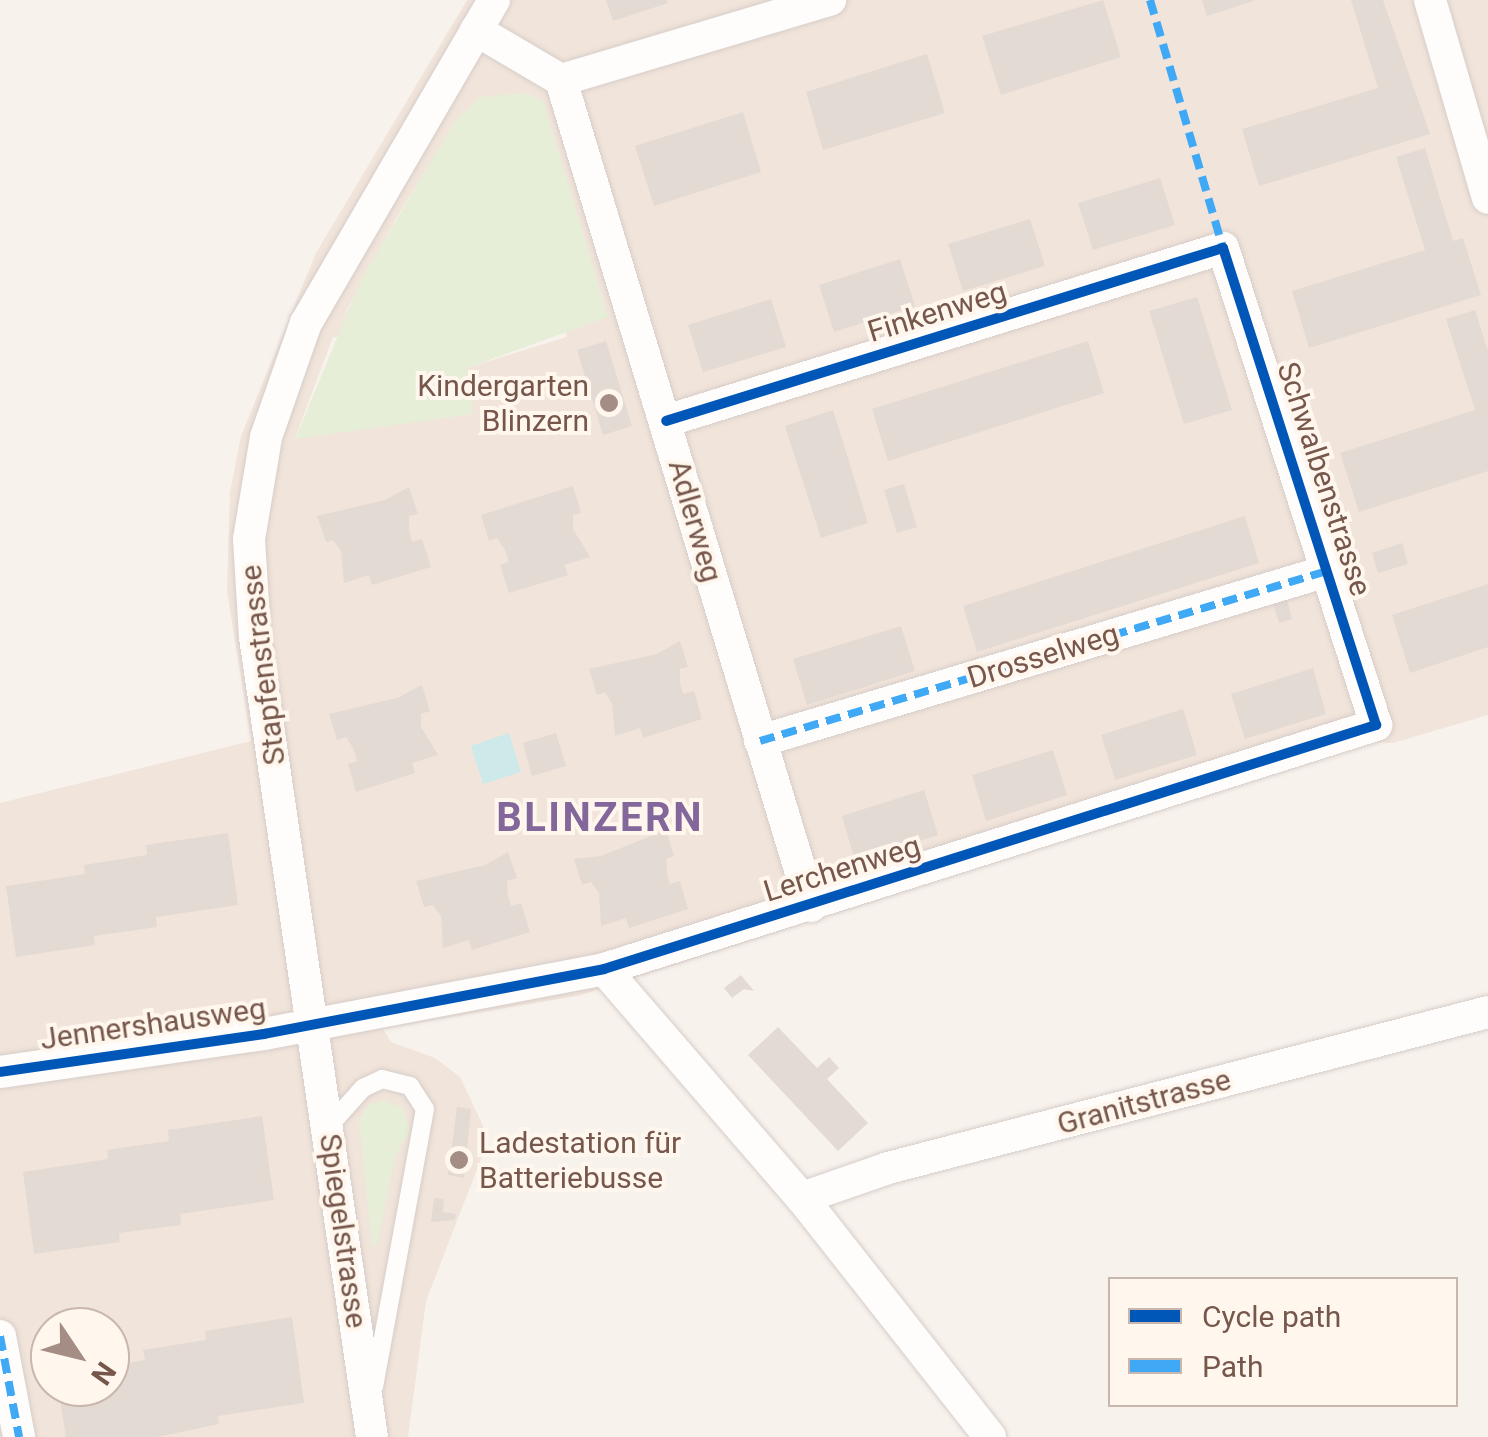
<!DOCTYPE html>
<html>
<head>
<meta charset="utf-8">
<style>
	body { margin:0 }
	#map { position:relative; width:1488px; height:1437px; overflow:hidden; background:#f8f2ed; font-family:Roboto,sans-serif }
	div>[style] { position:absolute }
	.residential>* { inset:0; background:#f1e4da }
	.green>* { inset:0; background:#e6eed7 }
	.water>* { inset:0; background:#cde9e9 }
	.building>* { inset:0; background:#e4dad4 }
	.roads { filter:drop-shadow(0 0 2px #d6cdc9) drop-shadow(0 0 2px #d6cdc9) }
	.lane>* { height:18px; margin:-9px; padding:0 9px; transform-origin:9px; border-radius:9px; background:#fefdfc }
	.street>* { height:32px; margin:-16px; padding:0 16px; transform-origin:16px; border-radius:16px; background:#fefdfc }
	.quiet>* { height:8px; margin-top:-4px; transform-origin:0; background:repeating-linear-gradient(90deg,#3fa9f5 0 15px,transparent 0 23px) }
	.cycleway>* { height:10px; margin:-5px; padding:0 5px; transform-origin:5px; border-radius:5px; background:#0057b8 }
	.dots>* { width:28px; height:28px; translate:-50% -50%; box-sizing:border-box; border:5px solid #fff7ee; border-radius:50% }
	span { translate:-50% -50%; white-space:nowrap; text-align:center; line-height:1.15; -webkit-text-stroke:8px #fff7ee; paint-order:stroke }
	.street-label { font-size:30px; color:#77574b }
	.poi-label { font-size:30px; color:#77574b }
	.right { translate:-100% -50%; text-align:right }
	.left { translate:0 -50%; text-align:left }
	.district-label { font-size:40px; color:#84679a; font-weight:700; letter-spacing:2.5px }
	.legend { position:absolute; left:1108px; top:1277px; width:350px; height:130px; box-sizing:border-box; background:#fff7ee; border:2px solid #c9b7ad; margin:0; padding:12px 18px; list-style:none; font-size:30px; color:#77574b }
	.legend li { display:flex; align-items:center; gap:20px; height:50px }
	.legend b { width:50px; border:2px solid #c9b7ad }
	.north { position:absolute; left:30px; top:1307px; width:100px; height:100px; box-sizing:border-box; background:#fff7ee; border:2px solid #c9b7ad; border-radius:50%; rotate:125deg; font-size:28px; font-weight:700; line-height:40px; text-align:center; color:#77574b }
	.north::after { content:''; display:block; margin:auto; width:35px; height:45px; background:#a48d84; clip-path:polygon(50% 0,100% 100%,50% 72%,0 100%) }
</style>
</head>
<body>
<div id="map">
	<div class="residential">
		<div style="clip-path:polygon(evenodd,467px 0,1488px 0,1488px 715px,1393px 743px,1372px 742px,581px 995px,383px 1029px,391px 1042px,435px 1058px,460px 1077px,483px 1126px,481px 1159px,426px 1301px,408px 1437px,0 1437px,0 803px,251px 741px,227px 591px,230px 492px,241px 436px,316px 253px,467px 0,461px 113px,334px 334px,396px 219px,461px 113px,467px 0,565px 330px,567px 337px,466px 368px,472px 414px,295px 438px,333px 337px,565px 330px,467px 0,50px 1327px,110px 1327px,110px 1387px,50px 1387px,50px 1327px)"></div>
	</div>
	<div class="green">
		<div style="clip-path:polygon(525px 93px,543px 100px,608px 317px,467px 368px,473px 414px,295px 439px,362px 278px,455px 121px,481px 97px)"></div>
		<div style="clip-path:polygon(384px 1100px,403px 1109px,410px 1130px,395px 1157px,377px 1245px,372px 1246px,359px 1120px,368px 1105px)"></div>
	</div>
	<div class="water">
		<div style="clip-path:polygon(509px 733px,521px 772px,483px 784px,471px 746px)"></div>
	</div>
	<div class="building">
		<div style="clip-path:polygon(606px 0,667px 0,668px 3px,613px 21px)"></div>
		<div style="clip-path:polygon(1103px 0,1121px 57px,1001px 95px,982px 36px)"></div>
		<div style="clip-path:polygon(1202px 0,1253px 0,1253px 1px,1207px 16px)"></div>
		<div style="clip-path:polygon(1351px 0,1383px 0,1430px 134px,1259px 186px,1242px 129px,1378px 88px)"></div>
		<div style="clip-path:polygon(927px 54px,945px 113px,823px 150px,806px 92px)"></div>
		<div style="clip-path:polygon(743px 112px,761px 172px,654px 206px,635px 146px)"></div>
		<div style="clip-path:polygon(1425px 148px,1453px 241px,1463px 238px,1481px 295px,1309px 348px,1292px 291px,1425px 250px,1396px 157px)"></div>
		<div style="clip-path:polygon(1160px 178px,1175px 225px,1093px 250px,1078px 203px)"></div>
		<div style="clip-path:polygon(1030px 219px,1045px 266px,963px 291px,948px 244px)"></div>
		<div style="clip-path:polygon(900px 259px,915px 306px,834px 332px,819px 285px)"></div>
		<div style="clip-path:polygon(1197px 297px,1232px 410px,1184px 424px,1149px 311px)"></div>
		<div style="clip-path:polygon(771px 299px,786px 347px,703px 372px,688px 325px)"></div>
		<div style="clip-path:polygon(1475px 310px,1488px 351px,1488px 471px,1359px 512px,1340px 453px,1475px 410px,1446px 319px)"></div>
		<div style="clip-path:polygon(606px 341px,632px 426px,603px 435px,577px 350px)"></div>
		<div style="clip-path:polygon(1088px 341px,1104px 393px,888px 461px,872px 409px)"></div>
		<div style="clip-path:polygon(833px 410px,868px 523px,821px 538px,785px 426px)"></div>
		<div style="clip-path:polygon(904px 484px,917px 527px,897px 533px,884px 490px)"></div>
		<div style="clip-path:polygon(573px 486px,581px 513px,573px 515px,573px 529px,590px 557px,564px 565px,568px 575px,509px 593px,500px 565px,509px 562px,505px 550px,497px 538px,489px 541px,481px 515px)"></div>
		<div style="clip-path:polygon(409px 487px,418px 514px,409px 516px,409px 530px,412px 542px,422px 539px,431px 567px,372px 585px,369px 575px,344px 583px,341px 551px,333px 540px,326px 542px,317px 516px,385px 500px)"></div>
		<div style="clip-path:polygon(1245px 516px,1259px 563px,977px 652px,963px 606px)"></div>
		<div style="clip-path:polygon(1402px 543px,1408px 564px,1378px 573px,1372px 553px)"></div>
		<div style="clip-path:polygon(1488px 584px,1488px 647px,1410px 673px,1392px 615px)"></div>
		<div style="clip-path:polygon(1285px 592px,1292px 619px,1279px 623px,1271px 596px)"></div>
		<div style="clip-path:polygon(901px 626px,915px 671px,807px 705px,793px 659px)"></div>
		<div style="clip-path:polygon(680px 641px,688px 667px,680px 669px,680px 683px,683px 694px,694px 691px,702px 719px,643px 738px,640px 728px,615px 736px,612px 704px,605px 692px,597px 695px,589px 669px,657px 654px)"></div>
		<div style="clip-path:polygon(1313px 668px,1326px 714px,1245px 739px,1231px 694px)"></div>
		<div style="clip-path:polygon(422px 685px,430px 711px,421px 714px,421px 727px,438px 755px,412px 763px,415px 773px,356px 792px,348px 764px,357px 761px,353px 748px,346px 737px,337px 740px,329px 714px,397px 698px)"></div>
		<div style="clip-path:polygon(1183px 709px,1197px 755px,1115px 780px,1101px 735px)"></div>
		<div style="clip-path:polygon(556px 733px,566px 766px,532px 776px,523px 743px)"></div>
		<div style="clip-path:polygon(1053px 750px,1067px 795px,986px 821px,972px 775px)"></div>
		<div style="clip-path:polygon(924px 790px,938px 835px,855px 861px,842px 816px)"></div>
		<div style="clip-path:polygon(666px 830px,674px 856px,666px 859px,668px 878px,670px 884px,680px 881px,688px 909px,629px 928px,626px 918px,601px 926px,599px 893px,591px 882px,582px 885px,574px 859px,601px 856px)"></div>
		<div style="clip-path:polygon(228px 833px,238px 905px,156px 917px,157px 927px,94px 936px,95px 945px,16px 957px,6px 886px,85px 874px,84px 865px,147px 855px,146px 845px)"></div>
		<div style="clip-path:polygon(508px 852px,517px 878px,507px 881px,508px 895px,511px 906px,521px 903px,530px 932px,472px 950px,469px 940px,443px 948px,441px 916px,433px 905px,424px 907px,416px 881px,485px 865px)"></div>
		<div style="clip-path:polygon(741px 975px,754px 991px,744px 989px,732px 998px,724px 988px)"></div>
		<div style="clip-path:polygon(778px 1027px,817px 1068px,829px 1057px,839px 1068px,827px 1079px,868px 1123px,838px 1151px,748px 1055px)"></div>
		<div style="clip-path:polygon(457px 1107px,471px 1109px,464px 1178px,448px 1175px)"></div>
		<div style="clip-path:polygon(262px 1116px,274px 1200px,180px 1214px,181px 1225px,119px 1233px,120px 1242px,34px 1254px,23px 1172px,108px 1159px,107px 1150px,169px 1141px,168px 1130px)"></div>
		<div style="clip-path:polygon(434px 1198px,444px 1199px,443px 1212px,456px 1214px,455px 1220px,431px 1222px)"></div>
		<div style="clip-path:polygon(292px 1317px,304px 1403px,218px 1416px,219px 1424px,157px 1437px,66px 1437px,58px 1387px,110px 1387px,110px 1366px,145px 1360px,143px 1350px,206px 1340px,205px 1331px)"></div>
	</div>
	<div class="roads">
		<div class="lane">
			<div style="left:329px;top:1126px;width:51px;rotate:-48.2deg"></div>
			<div style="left:363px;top:1088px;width:21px;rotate:-25deg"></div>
			<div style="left:382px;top:1079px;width:29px;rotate:14deg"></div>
			<div style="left:410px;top:1086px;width:27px;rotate:57deg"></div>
			<div style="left:425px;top:1109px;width:282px;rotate:100.4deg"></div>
		</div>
		<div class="street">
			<div style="left:1430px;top:0;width:206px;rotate:73.7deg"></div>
			<div style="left:476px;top:30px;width:99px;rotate:30.5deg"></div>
			<div style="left:561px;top:80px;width:281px;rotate:-16.6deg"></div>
			<div style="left:561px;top:80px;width:863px;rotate:73.16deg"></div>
			<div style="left:760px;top:741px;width:592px;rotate:-16.69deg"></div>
			<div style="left:604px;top:969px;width:303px;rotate:49.2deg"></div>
			<div style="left:802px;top:1198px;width:304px;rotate:51.8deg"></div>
			<div style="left:0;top:1072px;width:267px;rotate:-8.2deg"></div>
			<div style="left:264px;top:1034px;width:346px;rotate:-10.8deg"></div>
			<div style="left:604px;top:969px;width:810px;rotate:-17.54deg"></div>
			<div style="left:1376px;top:725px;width:501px;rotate:-107.78deg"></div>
			<div style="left:1223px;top:248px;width:583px;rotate:162.75deg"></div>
			<div style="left:802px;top:1198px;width:91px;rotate:-19.2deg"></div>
			<div style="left:888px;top:1168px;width:620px;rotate:-14.57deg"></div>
			<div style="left:0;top:1336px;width:103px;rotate:79.3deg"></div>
			<div style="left:372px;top:1437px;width:809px;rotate:-98.32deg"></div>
			<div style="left:255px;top:637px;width:98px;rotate:-93.5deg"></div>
			<div style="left:249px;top:539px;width:103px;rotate:-80.5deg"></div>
			<div style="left:266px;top:437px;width:121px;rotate:-70.7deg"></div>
			<div style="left:306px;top:323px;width:374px;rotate:-59.8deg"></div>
		</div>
	</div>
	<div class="quiet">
		<div style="left:1150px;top:0;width:259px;rotate:73.6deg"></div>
		<div style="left:760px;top:741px;width:592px;rotate:-16.69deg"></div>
		<div style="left:0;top:1336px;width:103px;rotate:79.3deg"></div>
	</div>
	<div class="cycleway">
		<div style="left:0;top:1072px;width:267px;rotate:-8.2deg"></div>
		<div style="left:264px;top:1034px;width:346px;rotate:-10.8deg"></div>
		<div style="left:604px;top:969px;width:810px;rotate:-17.54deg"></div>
		<div style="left:1376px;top:725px;width:501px;rotate:-107.78deg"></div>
		<div style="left:1223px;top:248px;width:583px;rotate:162.75deg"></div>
	</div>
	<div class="dots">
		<div style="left:609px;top:403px;background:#a48d84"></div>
		<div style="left:459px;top:1160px;background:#a48d84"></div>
	</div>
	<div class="street-label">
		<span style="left:937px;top:312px;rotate:-17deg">Finkenweg</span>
		<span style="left:1324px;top:479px;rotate:72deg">Schwalbenstrasse</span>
		<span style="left:695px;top:521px;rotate:74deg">Adlerweg</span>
		<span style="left:1043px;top:656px;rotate:-17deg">Drosselweg</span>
		<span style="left:263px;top:665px;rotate:-97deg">Stapfenstrasse</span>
		<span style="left:842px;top:869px;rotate:-17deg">Lerchenweg</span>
		<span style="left:153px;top:1024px;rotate:-8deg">Jennershausweg</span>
		<span style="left:1144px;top:1102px;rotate:-15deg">Granitstrasse</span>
		<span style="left:343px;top:1231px;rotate:82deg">Spiegelstrasse</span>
	</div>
	<div class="poi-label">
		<span class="right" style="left:589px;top:403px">Kindergarten<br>Blinzern</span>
		<span class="left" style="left:479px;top:1160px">Ladestation für<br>Batteriebusse</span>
	</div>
	<div class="district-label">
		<span style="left:600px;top:818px">BLINZERN</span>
	</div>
	<ul class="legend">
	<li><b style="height:12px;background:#0057b8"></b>Cycle path</li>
	<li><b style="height:12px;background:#3fa9f5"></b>Path</li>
	</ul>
	<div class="north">N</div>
</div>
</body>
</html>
